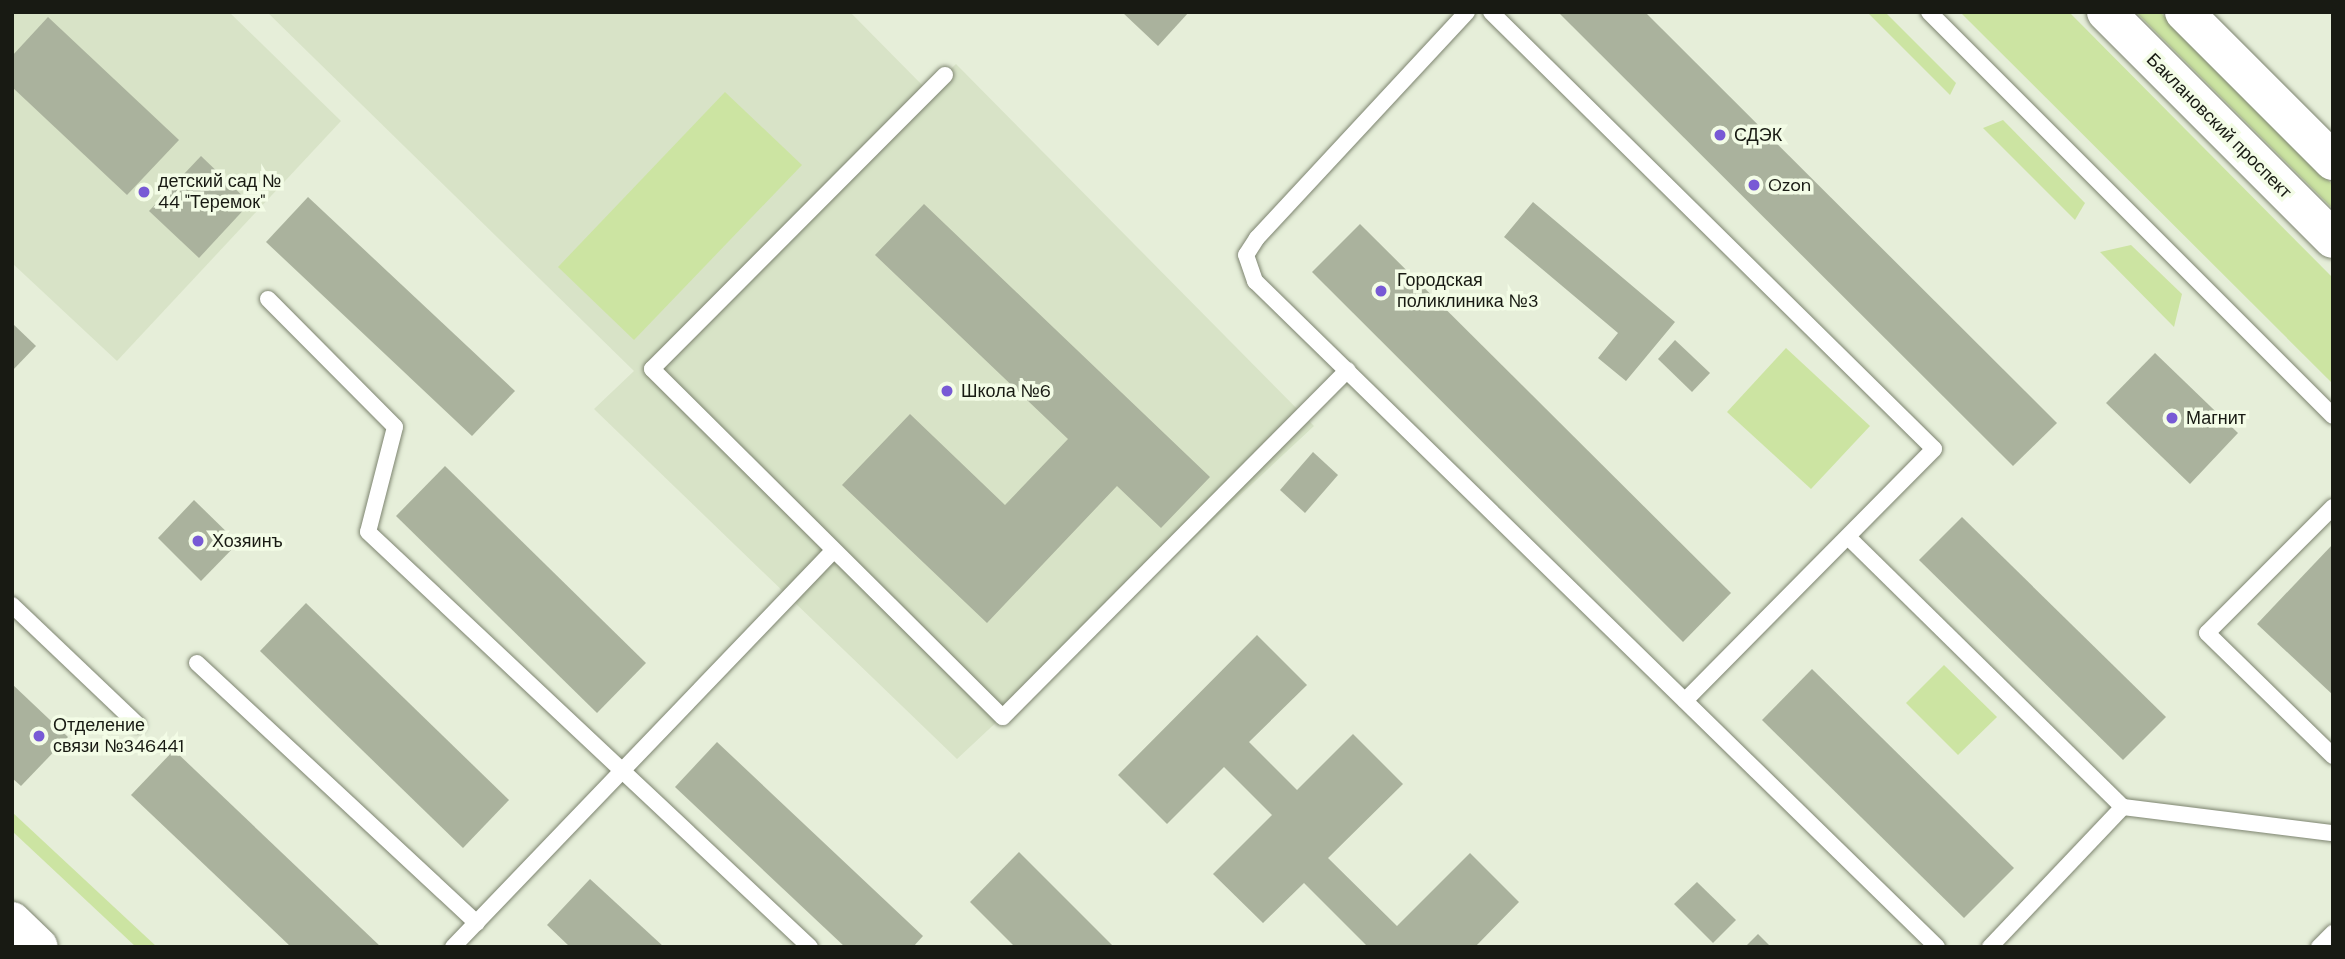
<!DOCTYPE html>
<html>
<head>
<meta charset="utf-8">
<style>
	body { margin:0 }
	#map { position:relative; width:2345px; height:959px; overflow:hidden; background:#e6eed9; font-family:"DM Sans",sans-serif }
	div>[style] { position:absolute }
	.built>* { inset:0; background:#d8e3c7 }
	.green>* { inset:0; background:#cce4a2 }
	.building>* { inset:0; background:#aab29d }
	.roads { filter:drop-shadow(0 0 2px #7d8470) drop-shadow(0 0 2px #7d8470) }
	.service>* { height:16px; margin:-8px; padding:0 8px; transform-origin:8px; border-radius:8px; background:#fff }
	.secondary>* { height:38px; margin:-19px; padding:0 19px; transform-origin:19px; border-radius:19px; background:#fff }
	.primary>* { height:38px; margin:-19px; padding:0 19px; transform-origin:19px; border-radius:19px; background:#fff }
	.dots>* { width:19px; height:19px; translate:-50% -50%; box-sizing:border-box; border:4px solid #f3fce6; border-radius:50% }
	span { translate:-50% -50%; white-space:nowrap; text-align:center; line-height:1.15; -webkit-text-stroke:7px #f3fce6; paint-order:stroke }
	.street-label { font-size:18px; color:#181a13 }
	.poi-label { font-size:18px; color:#181a13 }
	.left { translate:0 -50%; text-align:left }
	.frame { position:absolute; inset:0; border:14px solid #181a13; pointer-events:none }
</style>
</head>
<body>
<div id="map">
	<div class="built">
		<div style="clip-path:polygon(12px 12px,229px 12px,341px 121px,117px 361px,12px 263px)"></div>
		<div style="clip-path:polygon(267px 12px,850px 12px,928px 91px,956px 64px,1314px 426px,957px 759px,594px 409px,634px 371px)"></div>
	</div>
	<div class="green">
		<div style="clip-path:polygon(1867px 12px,1885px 12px,1956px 83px,1950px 95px)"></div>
		<div style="clip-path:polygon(1960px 12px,2069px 12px,2333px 278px,2333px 384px)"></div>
		<div style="clip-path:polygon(2136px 12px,2160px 12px,2333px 185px,2333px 209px)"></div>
		<div style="clip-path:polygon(725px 92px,802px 165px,634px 340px,558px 267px)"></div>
		<div style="clip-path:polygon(2003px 120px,2085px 203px,2075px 220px,1983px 128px)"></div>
		<div style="clip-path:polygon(2131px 245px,2182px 294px,2174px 327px,2100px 252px)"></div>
		<div style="clip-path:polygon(1786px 348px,1870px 426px,1811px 489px,1727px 412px)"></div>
		<div style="clip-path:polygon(1944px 665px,1997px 717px,1958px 755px,1906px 703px)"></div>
		<div style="clip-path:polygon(12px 812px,157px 947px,136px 947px,12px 831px)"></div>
	</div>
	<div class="building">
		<div style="clip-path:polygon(1122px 12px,1189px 12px,1158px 46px)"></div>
		<div style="clip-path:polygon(1558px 12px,1645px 12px,2057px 423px,2013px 466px)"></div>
		<div style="clip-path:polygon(48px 17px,179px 140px,127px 195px,12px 87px,12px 56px)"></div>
		<div style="clip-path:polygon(201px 156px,250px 203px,199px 258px,149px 211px)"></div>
		<div style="clip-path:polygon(308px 197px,515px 391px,472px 436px,266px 242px)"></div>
		<div style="clip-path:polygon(1533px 202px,1675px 322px,1626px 381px,1598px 358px,1618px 333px,1504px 237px)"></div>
		<div style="clip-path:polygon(924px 204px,1210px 477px,1161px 528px,1117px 486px,987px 623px,842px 485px,910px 414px,1005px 505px,1068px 439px,875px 255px)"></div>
		<div style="clip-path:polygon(1360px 224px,1731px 593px,1683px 642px,1312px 272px)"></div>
		<div style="clip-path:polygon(12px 323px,36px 346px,12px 371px)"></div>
		<div style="clip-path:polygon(1675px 340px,1710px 373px,1692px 392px,1658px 359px)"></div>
		<div style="clip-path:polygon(2155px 353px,2238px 433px,2190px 484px,2106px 403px)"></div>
		<div style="clip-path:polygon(1313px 452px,1338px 475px,1305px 513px,1280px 490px)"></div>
		<div style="clip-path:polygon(445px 466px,646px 663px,597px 713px,396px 516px)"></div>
		<div style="clip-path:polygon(194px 500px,238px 543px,201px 581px,158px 538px)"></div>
		<div style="clip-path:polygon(1962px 517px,2166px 717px,2123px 760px,1919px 560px)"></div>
		<div style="clip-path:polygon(2333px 544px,2333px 695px,2257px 624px)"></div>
		<div style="clip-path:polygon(306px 603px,509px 800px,463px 848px,260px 651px)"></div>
		<div style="clip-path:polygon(1257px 635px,1307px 685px,1249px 742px,1297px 790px,1353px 734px,1403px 784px,1328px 858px,1397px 926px,1470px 853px,1519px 902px,1475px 947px,1368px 947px,1304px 883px,1263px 923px,1213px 874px,1272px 815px,1224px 767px,1167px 824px,1118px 775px)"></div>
		<div style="clip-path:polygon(1812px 669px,2014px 868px,1964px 918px,1762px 720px)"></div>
		<div style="clip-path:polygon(12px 684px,68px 737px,21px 786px,12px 778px)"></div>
		<div style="clip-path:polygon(717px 742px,923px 936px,913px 947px,845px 947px,675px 787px)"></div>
		<div style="clip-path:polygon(174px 750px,381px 947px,291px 947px,131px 795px)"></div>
		<div style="clip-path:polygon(1019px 852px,1114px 947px,1015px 947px,970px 902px)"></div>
		<div style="clip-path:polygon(590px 879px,664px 947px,570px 947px,547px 925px)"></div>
		<div style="clip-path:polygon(1697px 882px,1736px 920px,1713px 943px,1674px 904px)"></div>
		<div style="clip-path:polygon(1758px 934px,1771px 947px,1745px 947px)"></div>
	</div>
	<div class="roads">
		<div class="service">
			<div style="left:1467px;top:12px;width:309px;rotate:132.9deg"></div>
			<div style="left:1257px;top:238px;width:20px;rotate:123deg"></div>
			<div style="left:1246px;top:255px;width:28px;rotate:71deg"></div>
			<div style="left:1255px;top:281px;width:953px;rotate:44.32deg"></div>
			<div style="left:1491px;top:12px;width:622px;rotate:44.61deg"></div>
			<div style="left:1934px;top:449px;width:354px;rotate:134.7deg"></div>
			<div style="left:1929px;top:12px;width:571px;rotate:45deg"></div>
			<div style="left:945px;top:75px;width:415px;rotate:134.9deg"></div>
			<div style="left:652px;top:369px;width:494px;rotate:44.8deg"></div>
			<div style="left:1003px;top:717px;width:489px;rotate:-45.2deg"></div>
			<div style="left:268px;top:299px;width:180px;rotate:45.2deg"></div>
			<div style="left:395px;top:427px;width:108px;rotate:104.4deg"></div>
			<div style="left:368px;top:532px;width:606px;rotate:43.2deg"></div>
			<div style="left:2333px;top:507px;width:178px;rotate:135deg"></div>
			<div style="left:2207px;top:633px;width:176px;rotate:44.3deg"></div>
			<div style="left:1848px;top:537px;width:385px;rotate:44.5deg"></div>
			<div style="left:12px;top:605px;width:173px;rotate:43.6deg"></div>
			<div style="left:197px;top:663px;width:382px;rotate:42.9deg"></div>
			<div style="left:453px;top:947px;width:549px;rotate:-46.18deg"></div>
			<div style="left:1990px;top:947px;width:193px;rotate:-46.5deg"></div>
			<div style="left:2123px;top:807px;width:212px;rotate:7.1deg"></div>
			<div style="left:2319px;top:947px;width:20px;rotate:-45deg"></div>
		</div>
		<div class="secondary">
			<div style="left:12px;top:921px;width:37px;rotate:44deg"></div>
		</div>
		<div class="primary">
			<div style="left:2106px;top:12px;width:321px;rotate:45deg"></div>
			<div style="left:2184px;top:12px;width:211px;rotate:45deg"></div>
		</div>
	</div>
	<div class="dots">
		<div style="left:1720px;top:135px;background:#785ad5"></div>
		<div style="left:1754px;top:185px;background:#785ad5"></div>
		<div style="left:144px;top:192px;background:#785ad5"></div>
		<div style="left:1381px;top:291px;background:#785ad5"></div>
		<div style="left:947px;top:391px;background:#785ad5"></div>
		<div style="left:2172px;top:418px;background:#785ad5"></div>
		<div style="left:198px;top:541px;background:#785ad5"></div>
		<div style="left:39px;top:736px;background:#785ad5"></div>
	</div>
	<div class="street-label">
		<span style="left:2219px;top:126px;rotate:45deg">Баклановский проспект</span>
	</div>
	<div class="poi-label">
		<span class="left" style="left:1734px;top:135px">СДЭК</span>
		<span class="left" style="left:158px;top:192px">детский сад №<br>44 "Теремок"</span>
		<span class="left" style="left:1768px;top:185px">Ozon</span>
		<span class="left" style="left:1397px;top:291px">Городская<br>поликлиника №3</span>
		<span class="left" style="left:961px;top:391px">Школа №6</span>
		<span class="left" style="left:2186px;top:418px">Магнит</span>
		<span class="left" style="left:212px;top:541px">Хозяинъ</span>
		<span class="left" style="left:53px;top:736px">Отделение<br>связи №346441</span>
	</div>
	<div class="frame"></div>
</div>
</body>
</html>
